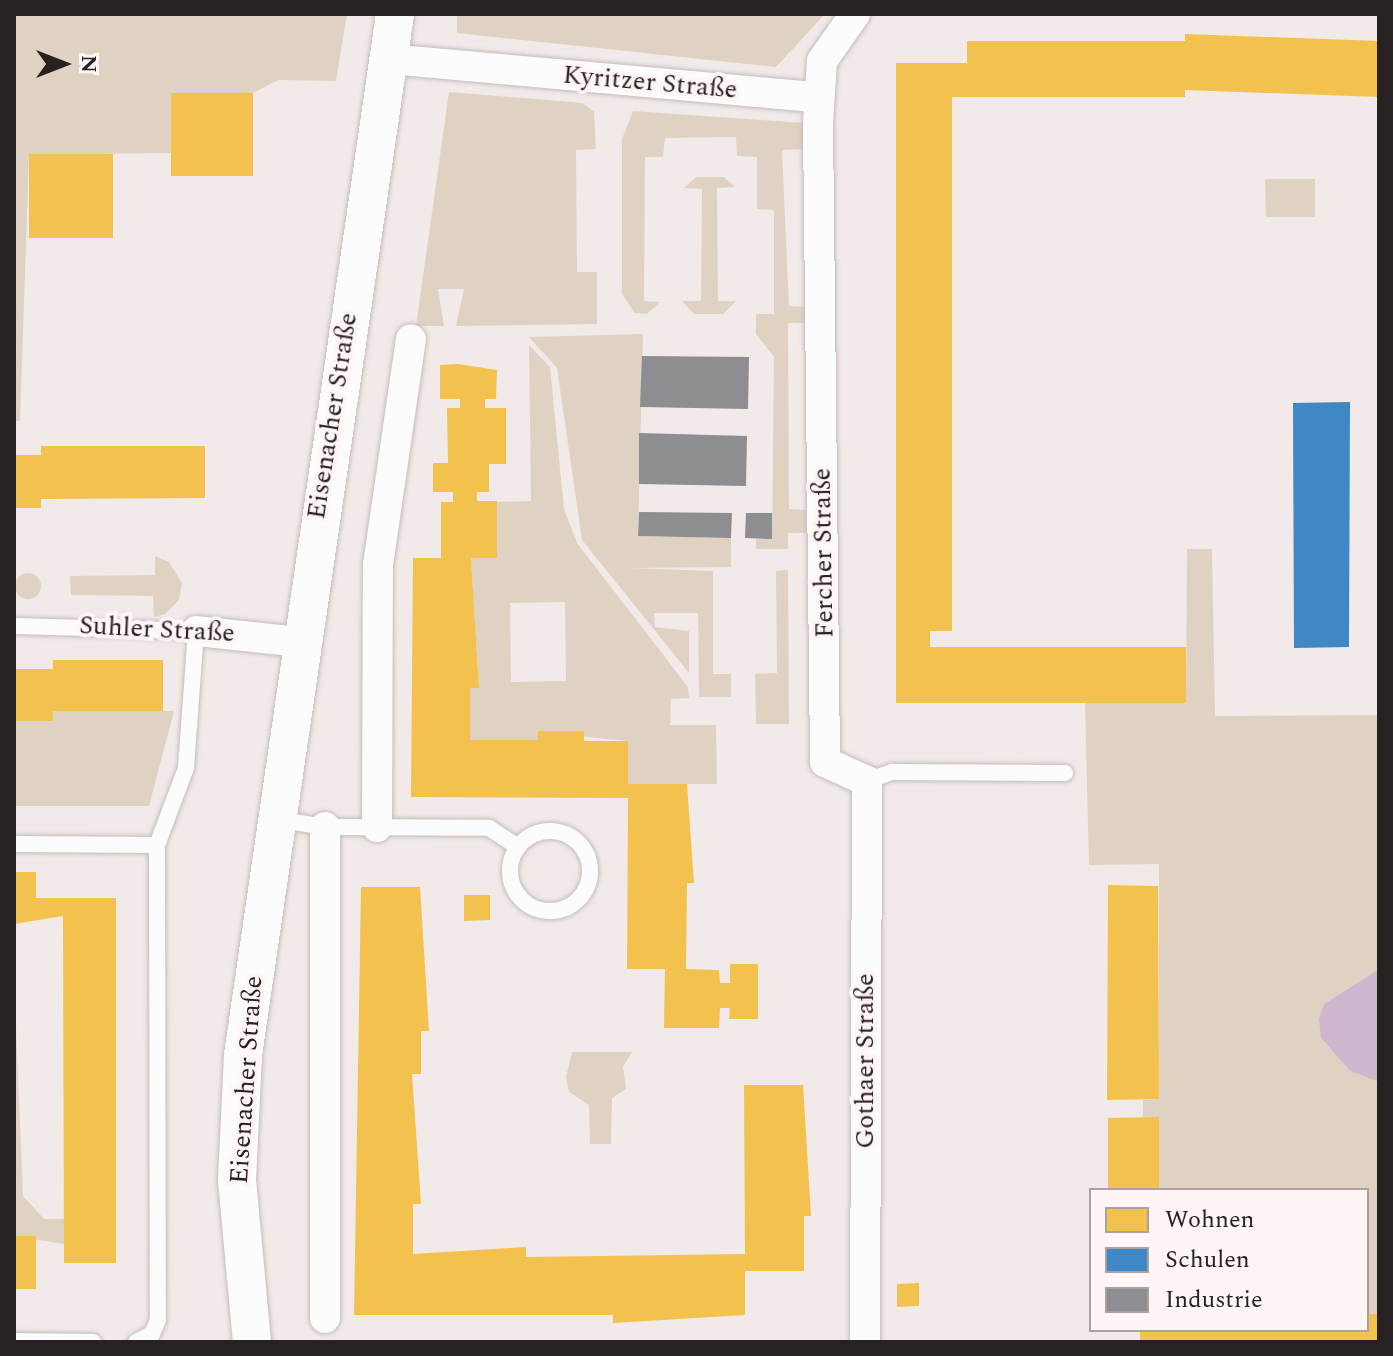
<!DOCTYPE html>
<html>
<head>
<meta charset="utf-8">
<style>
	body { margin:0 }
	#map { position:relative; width:1393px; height:1356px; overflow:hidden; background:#f2eae9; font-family:Spectral,serif }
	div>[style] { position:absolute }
	.green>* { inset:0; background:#e0d2c2 }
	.round { border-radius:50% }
	.water>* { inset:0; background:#cdb6ce }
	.homes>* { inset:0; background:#f2c14e }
	.schools>* { inset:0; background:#3f88c5 }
	.industry>* { inset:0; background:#8d8d92 }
	.roads { filter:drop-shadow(0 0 2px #c3bdbc) drop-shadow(0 0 2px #c3bdbc) }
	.service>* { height:16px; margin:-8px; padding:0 8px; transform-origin:8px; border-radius:8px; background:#fdfcfc }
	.service>.ring { margin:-8px; padding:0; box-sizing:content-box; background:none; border:16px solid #fdfcfc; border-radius:50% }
	.minor>* { height:30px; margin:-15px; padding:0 15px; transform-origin:15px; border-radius:15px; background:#fdfcfc }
	.tertiary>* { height:38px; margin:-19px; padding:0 19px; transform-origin:19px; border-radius:19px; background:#fdfcfc }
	span { translate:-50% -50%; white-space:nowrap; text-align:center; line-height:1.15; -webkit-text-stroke:8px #fff5f5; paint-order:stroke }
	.street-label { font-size:26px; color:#272121 }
	.frame { position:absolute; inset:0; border:16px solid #272121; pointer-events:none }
	.legend { position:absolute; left:1089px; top:1188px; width:280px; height:144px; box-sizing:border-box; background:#fff5f5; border:2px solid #a9a0a0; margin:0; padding:10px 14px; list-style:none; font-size:24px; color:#272121 }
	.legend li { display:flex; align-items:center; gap:16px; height:40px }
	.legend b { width:40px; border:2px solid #a9a0a0 }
	.north { position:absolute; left:24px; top:24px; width:80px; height:80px; -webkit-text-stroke:6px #fff5f5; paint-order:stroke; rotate:90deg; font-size:22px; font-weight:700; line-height:32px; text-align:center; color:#272121 }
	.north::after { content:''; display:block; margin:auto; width:28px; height:36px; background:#272121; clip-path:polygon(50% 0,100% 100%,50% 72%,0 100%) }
</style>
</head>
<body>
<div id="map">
	<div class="green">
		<div style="clip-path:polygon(14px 14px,347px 14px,336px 81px,278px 80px,253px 93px,171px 93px,171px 153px,29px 155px,20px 421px,14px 421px)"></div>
		<div style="clip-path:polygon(457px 14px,825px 14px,776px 67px,457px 33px)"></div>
		<div style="clip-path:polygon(449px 92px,583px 103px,594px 112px,596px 149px,576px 150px,577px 272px,597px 272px,597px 324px,456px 326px,464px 289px,438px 289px,444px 326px,416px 326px)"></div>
		<div style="clip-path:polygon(633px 111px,803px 123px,806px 149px,782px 150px,789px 306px,807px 307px,807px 323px,788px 323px,789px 509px,808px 510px,808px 533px,788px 533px,788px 549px,756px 549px,756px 539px,772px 538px,774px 357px,756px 334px,756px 314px,774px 314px,774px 210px,757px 209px,757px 157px,737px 156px,736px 137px,665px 138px,663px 157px,645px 157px,644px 301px,660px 302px,647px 314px,635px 313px,622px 294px,622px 139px)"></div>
		<div style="clip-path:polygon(696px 177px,724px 177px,735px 187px,717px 188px,718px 301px,736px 301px,723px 314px,694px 314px,682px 301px,701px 301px,702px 189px,684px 188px)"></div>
		<div style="clip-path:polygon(1265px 179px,1315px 179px,1315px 217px,1266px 217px)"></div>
		<div style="clip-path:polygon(643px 334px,638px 536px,731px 538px,731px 567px,631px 568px,713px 571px,713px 674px,731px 674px,731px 697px,699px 697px,698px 613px,654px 613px,655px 627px,689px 631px,689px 673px,582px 540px,557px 368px,529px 337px)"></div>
		<div style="clip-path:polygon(evenodd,529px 345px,550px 367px,564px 509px,577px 543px,688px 687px,689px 698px,671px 699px,670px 725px,716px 725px,717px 784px,628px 784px,628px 741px,538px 732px,538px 740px,470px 740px,470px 688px,479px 688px,471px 558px,497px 557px,497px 502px,531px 501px,529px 345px,565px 602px,566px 681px,511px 682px,510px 603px,565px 602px)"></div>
		<div style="clip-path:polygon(1187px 549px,1212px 549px,1215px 716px,1379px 715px,1379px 969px,1324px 1004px,1321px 1038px,1350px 1071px,1379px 1082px,1379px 1314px,1367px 1314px,1367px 1190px,1159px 1190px,1159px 1117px,1143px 1117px,1143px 1100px,1159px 1099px,1159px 864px,1089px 865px,1085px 703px,1186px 703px)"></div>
		<div style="clip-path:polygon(155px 556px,169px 562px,182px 583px,179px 600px,165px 614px,154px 617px,153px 596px,71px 595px,70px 576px,155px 575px)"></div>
		<div style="clip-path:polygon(788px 570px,789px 724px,756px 724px,755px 674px,777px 673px,776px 571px)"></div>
		<div class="round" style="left:15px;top:573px;width:26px;height:26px"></div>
		<div style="clip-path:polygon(53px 711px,174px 711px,149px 806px,14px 806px,14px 721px,53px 721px)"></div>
		<div style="clip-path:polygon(14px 976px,23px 1196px,44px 1219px,64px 1219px,64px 1244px,14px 1236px)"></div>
		<div style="clip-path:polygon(572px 1052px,632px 1052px,623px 1067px,626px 1089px,612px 1098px,611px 1144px,590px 1144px,589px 1105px,569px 1092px,566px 1077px)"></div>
	</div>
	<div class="water">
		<div style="clip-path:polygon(1379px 969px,1379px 1082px,1350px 1071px,1321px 1038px,1319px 1019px,1324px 1004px)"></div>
	</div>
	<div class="homes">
		<div style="clip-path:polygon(1185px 34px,1379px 41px,1379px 97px,1185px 90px,1185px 97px,952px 97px,952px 631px,930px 631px,930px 647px,1186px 647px,1186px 703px,896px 703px,896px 63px,967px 63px,967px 41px,1185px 41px)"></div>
		<div style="clip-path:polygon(171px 93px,253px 93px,253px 176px,171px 176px)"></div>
		<div style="clip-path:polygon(29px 154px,113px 154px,113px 238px,29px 238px)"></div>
		<div style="clip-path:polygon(458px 364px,497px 370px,496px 399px,485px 399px,485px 408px,506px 408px,506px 464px,489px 464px,489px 492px,477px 492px,477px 501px,497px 501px,497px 558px,471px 558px,479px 688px,470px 688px,470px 740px,538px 740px,538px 731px,584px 731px,584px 741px,628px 741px,628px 784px,687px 784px,694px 883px,687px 883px,686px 969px,719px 970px,720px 983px,730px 983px,730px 964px,758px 964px,758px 1019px,729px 1019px,730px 1008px,720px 1008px,719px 1028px,664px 1028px,665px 969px,627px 969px,628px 798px,411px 797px,413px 558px,441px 558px,441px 502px,453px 502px,453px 492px,433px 492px,433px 463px,448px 463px,447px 408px,460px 408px,460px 399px,440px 399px,440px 365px)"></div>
		<div style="clip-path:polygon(41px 446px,205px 446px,205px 498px,41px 499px,41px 508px,14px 508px,14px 455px,41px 455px)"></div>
		<div style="clip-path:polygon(53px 660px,163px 660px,163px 711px,53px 711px,53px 721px,14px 721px,14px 669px,53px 669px)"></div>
		<div style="clip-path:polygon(14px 872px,36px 872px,36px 898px,116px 898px,116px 1263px,64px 1263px,63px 916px,14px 924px)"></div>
		<div style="clip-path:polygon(1108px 885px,1158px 886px,1159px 1099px,1107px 1100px)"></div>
		<div style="clip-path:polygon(361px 887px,420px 887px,429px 1031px,421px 1031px,421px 1074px,412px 1074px,421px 1204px,413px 1204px,413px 1254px,526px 1247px,526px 1257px,745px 1254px,744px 1085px,803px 1085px,811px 1216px,804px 1216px,804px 1271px,745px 1271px,745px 1315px,613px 1323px,613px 1315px,354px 1315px)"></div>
		<div style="clip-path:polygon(464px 895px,490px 895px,490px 920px,464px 921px)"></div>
		<div style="clip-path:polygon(1159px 1117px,1159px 1190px,1108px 1190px,1108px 1118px)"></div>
		<div style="clip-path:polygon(14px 1236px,36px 1236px,36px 1289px,14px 1289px)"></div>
		<div style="clip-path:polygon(919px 1283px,919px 1306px,897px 1307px,897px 1284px)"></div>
		<div style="clip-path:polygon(1367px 1314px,1379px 1314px,1379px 1342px,1140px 1342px,1140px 1330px,1367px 1330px)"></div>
	</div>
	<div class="schools">
		<div style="clip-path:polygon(1350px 402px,1349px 647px,1294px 648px,1293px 403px)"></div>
	</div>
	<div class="industry">
		<div style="clip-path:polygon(642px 356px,749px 357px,748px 409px,640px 407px)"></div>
		<div style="clip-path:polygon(639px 433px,747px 436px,746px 486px,639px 484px)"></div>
		<div style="clip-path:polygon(639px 512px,732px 513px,731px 538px,638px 536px)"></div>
		<div style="clip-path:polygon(746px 513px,772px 513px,772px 539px,745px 538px)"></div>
	</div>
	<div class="roads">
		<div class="service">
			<div style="left:14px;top:626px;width:182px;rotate:1.6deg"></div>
			<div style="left:196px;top:631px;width:137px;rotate:94.2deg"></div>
			<div style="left:186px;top:768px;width:82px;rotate:110.6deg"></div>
			<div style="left:157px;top:845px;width:475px;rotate:89.9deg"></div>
			<div style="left:158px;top:1320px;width:15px;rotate:113deg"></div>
			<div style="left:152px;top:1334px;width:18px;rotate:153deg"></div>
			<div style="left:867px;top:781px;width:27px;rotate:-20deg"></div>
			<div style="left:892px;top:772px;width:173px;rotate:0.3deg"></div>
			<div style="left:276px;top:819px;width:50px;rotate:9.3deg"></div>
			<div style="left:325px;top:827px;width:164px;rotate:0.3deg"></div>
			<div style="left:489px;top:828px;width:35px;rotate:33deg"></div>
			<div class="ring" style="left:510px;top:831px;width:64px;height:64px"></div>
			<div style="left:14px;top:844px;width:143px;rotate:0.4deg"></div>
			<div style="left:14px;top:1341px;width:79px;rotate:0.7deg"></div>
		</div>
		<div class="minor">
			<div style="left:855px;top:14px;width:57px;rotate:125.1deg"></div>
			<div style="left:822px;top:61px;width:62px;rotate:93.7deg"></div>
			<div style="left:818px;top:123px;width:639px;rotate:89.37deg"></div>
			<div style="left:825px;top:762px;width:46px;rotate:24.3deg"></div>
			<div style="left:867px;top:781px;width:561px;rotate:90.2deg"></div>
			<div style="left:388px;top:59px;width:432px;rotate:5.1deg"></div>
			<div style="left:196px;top:631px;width:105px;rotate:6deg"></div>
			<div style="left:325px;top:827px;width:491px;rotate:90deg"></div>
			<div style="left:377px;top:827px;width:262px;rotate:-89.8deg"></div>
			<div style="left:378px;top:565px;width:228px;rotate:-81.7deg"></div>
		</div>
		<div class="tertiary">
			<div style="left:252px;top:1342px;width:164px;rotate:-95.3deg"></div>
			<div style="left:237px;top:1179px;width:124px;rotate:-87.2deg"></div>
			<div style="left:243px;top:1055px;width:1052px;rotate:-81.69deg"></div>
		</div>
	</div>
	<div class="street-label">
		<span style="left:650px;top:83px;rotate:5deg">Kyritzer Straße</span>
		<span style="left:333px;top:416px;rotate:-81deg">Eisenacher Straße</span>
		<span style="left:824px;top:553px;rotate:-91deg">Fercher Straße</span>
		<span style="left:157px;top:630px;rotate:3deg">Suhler Straße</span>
		<span style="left:866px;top:1061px;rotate:-90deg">Gothaer Straße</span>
		<span style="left:247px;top:1080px;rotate:-86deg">Eisenacher Straße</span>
	</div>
	<div class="frame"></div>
	<ul class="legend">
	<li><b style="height:22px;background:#f2c14e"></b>Wohnen</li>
	<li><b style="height:22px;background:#3f88c5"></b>Schulen</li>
	<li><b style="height:22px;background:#8d8d92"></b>Industrie</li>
	</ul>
	<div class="north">N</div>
</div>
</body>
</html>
